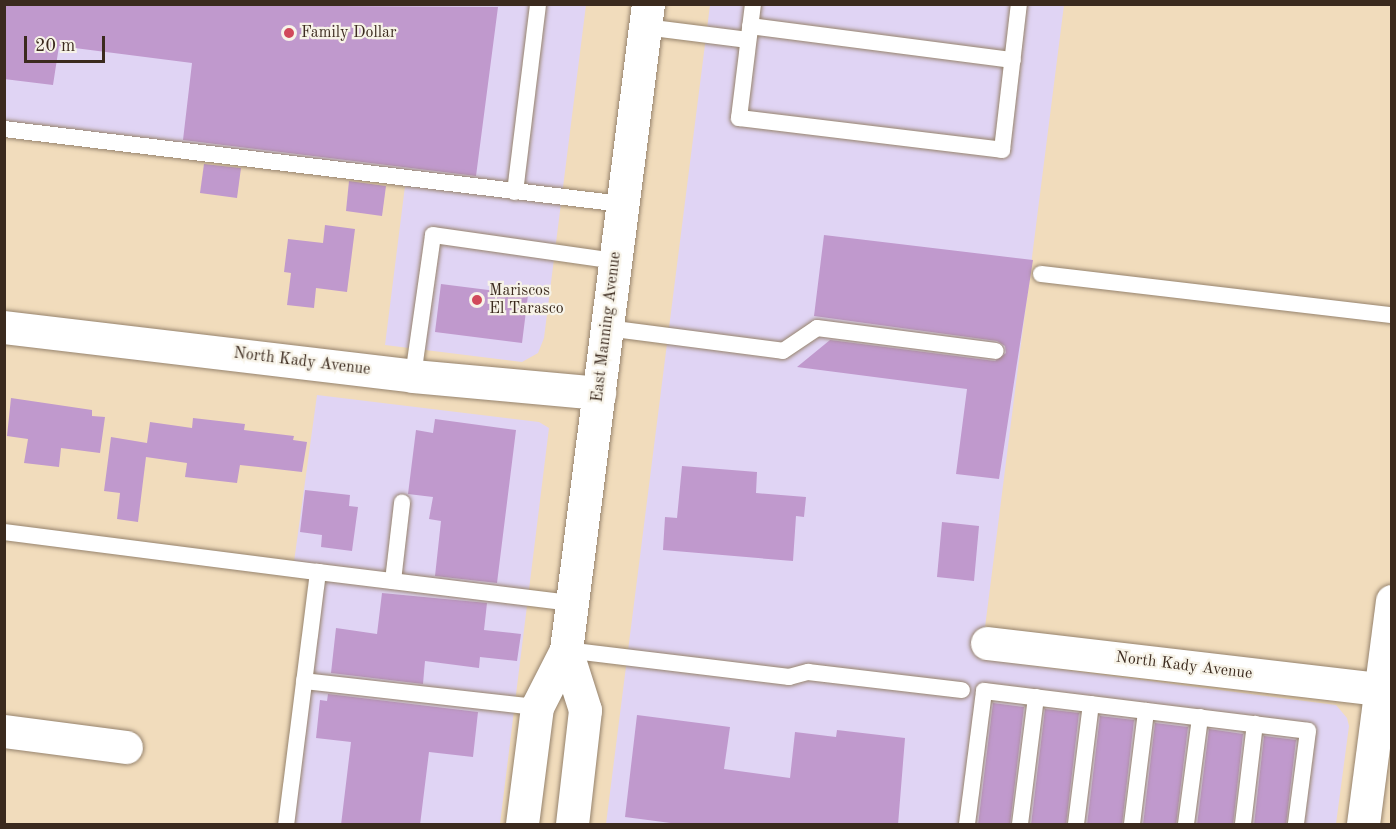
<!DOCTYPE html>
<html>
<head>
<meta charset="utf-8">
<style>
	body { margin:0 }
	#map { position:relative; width:1396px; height:829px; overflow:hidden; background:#f1dcbc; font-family:"Old Standard TT",serif }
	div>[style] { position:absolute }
	.built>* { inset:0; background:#e0d4f4 }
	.building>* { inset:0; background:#c099cd }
	.roads { filter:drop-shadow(0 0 2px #96836d) drop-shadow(0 0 2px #96836d) }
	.lane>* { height:16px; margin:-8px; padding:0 8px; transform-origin:8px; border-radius:8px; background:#fff }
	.street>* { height:33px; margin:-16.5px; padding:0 16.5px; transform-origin:16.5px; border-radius:16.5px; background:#fff }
	.secondary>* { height:33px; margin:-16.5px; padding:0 16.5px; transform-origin:16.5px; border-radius:16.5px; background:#fff }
	.dots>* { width:16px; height:16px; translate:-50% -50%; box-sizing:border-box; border:3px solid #f7f3e8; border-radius:50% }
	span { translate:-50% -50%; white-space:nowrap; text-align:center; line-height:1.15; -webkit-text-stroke:4.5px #f7f3e8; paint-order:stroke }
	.poi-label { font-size:16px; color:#3b2a1e }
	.left { translate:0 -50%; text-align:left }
	.street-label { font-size:16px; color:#3b2a1e }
	.frame { position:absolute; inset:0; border:6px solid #3b2a1e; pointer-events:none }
	.scale { position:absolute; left:24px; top:36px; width:81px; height:27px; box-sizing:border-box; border:3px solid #3b2a1e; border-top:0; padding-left:8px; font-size:18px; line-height:21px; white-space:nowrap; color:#3b2a1e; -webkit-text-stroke:4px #f7f3e8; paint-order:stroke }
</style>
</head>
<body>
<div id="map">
	<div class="built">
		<div style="clip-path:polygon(5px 5px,586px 5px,544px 338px,538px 353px,522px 362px,385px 345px,405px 186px,5px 129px)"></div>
		<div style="clip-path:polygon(710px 5px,1064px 5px,981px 659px,1336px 705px,1347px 718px,1349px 726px,1336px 824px,606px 824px)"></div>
		<div style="clip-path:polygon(317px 395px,539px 422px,549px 428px,500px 824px,286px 824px,318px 572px,293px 569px)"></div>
	</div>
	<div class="building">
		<div style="clip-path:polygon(4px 4px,498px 7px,476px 176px,183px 140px,192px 63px,59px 46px,53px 85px,4px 79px)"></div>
		<div style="clip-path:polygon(204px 164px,241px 168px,237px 198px,200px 193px)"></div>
		<div style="clip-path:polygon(349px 181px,386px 186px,382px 216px,346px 211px)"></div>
		<div style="clip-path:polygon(325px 225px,355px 229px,347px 292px,316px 288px,314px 308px,287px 305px,291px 273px,284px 272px,288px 239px,323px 243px)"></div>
		<div style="clip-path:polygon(824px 235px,1033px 260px,999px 479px,956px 474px,967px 389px,797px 367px,830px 340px,995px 361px,1006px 353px,1005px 346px,997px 341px,814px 316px)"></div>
		<div style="clip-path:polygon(441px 284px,528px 295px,522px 343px,435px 332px)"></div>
		<div style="clip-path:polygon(11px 398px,92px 410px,92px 416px,105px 417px,100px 453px,61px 448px,59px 467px,24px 463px,28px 439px,7px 436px)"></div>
		<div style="clip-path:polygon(193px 418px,245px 424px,244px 430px,294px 436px,293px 440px,307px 442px,302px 472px,240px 465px,237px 483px,185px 477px,187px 463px,146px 457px,138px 522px,117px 519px,120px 493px,104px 491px,111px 437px,147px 443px,150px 422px,192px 428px)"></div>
		<div style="clip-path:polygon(435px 419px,516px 430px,497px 583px,435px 576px,441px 521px,429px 519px,433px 497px,408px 494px,416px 430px,433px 433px)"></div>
		<div style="clip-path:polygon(682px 466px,757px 472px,756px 493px,806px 497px,804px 517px,796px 516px,793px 561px,663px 550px,665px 517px,677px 518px)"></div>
		<div style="clip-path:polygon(305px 490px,350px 495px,349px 506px,358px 507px,352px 551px,321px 547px,322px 535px,300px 532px)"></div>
		<div style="clip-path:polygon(942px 522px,979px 526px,974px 581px,937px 577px)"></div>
		<div style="clip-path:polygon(382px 593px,487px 603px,484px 630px,521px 634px,517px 661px,480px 657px,479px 668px,425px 661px,423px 684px,331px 673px,336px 628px,377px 634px)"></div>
		<div style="clip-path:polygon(328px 694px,478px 712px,473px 757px,429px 752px,420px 825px,341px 825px,351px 742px,316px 738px,320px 700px,327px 701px)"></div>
		<div style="clip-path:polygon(993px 703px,1024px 707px,1010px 825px,978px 825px)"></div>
		<div style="clip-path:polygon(1045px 709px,1079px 713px,1066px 825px,1031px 825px)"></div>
		<div style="clip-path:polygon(637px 715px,730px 727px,724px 769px,790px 778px,795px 732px,836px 737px,837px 730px,905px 738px,898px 825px,686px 825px,625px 817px)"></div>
		<div style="clip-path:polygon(1100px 716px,1134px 720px,1122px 825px,1087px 825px)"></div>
		<div style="clip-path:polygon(1155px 723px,1188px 727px,1176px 825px,1143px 825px)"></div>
		<div style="clip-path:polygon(1209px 729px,1243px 734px,1233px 825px,1197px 825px)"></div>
		<div style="clip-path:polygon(1264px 736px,1296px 740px,1286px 825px,1254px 825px)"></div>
	</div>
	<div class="roads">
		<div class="lane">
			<div style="left:753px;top:4px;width:115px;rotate:97deg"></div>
			<div style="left:739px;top:118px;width:265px;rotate:6.9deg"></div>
			<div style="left:1002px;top:150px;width:147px;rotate:-83.4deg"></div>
			<div style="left:750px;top:26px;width:265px;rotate:7.4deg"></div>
			<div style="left:645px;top:27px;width:104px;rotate:7.2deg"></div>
			<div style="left:4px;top:129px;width:623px;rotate:6.92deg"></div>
			<div style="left:515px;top:192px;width:189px;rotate:-83deg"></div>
			<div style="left:1041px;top:274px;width:353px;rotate:6.7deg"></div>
			<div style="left:607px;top:328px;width:177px;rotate:7.4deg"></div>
			<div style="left:783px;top:351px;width:41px;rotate:-34.1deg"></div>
			<div style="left:817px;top:328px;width:180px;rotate:7.3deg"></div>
			<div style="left:413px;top:376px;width:142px;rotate:-81.9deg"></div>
			<div style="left:433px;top:235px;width:184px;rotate:8.1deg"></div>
			<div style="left:4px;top:532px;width:317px;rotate:7.3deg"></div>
			<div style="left:318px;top:572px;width:254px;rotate:97.2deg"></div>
			<div style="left:318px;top:572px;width:256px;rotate:7deg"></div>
			<div style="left:393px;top:581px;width:79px;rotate:-83.4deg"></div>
			<div style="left:566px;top:650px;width:225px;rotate:6.9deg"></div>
			<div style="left:789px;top:677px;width:20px;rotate:-15deg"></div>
			<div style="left:808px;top:672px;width:155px;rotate:6.7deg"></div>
			<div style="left:304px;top:681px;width:234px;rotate:6.4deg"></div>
			<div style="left:967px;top:824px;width:134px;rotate:-82.7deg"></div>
			<div style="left:984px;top:691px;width:326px;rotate:7deg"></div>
			<div style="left:1308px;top:731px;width:94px;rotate:97.4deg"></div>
			<div style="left:1020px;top:824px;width:128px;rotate:-82.8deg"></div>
			<div style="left:1076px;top:824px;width:121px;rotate:-82.9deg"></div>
			<div style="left:1132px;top:824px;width:114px;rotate:-82.9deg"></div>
			<div style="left:1186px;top:824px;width:108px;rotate:-82.5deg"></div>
			<div style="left:1243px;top:824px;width:101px;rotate:-83.2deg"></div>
		</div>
		<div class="street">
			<div style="left:4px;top:327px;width:412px;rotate:6.8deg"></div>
			<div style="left:413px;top:376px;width:187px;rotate:5.2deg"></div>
			<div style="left:987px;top:643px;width:396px;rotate:6.7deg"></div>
			<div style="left:4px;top:731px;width:123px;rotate:7.5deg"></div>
			<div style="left:1363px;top:824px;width:225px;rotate:-82.6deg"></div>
		</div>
		<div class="secondary">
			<div style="left:566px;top:650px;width:63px;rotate:72.4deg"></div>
			<div style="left:585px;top:710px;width:115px;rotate:96.5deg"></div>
			<div style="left:522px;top:824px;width:118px;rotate:-82.7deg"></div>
			<div style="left:537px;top:707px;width:64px;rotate:-63deg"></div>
			<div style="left:566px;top:650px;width:651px;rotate:-82.77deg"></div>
		</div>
	</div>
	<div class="dots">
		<div style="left:289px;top:33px;background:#d1495b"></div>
		<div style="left:477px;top:300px;background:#d1495b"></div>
	</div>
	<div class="poi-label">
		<span class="left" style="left:301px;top:33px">Family Dollar</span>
		<span class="left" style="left:489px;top:300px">Mariscos<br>El Tarasco</span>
	</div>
	<div class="street-label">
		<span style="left:607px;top:327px;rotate:-83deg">East Manning Avenue</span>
		<span style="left:302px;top:362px;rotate:7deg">North Kady Avenue</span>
		<span style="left:1184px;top:666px;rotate:7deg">North Kady Avenue</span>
	</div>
	<div class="frame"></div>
	<div class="scale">20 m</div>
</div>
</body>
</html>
